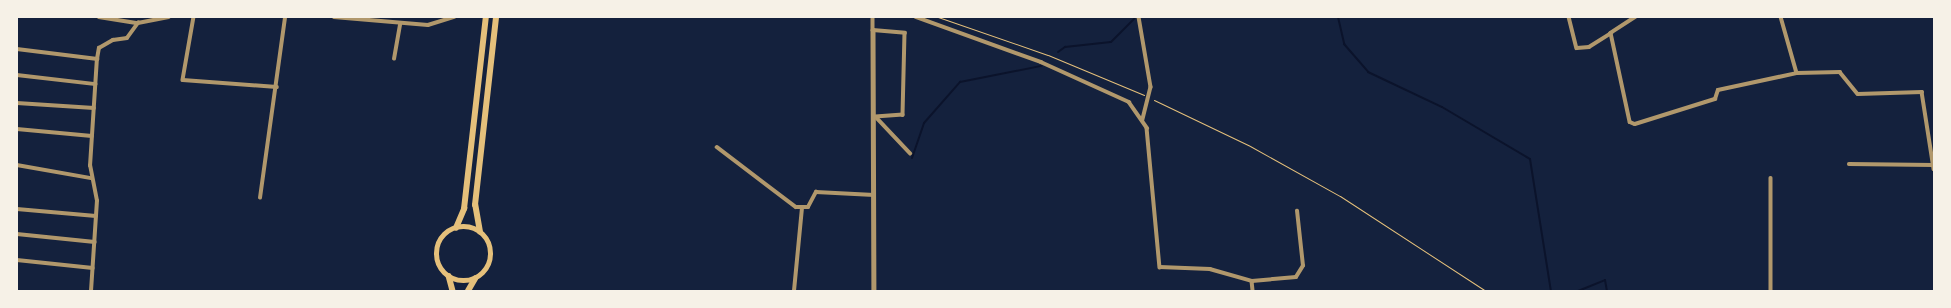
<!DOCTYPE html>
<html>
<head>
<meta charset="utf-8">
<style>
	body { margin:0 }
	#map { position:relative; width:1951px; height:308px; overflow:hidden; background:#14213d; font-family:"Crimson Pro",serif }
	div>[style] { position:absolute }
	.stream>* { height:2px; margin:-1px; padding:0 1px; transform-origin:1px; border-radius:1px; background:#0b132b }
	.path>* { height:1px; margin:-0.5px; padding:0 0.5px; transform-origin:0.5px; border-radius:0.5px; background:#e5c07b }
	.minor>* { height:3.5px; margin:-1.75px; padding:0 1.75px; transform-origin:1.75px; border-radius:1.75px; background:#b1986c }
	.tertiary>* { height:4.5px; margin:-2.25px; padding:0 2.25px; transform-origin:2.25px; border-radius:2.25px; background:#b1986c }
	.primary>* { height:5.5px; margin:-2.75px; padding:0 2.75px; transform-origin:2.75px; border-radius:2.75px; background:#e5c07b }
	.primary>.ring { margin:-2.75px; padding:0; box-sizing:content-box; background:none; border:5.5px solid #e5c07b; border-radius:50% }
	span { translate:-50% -50%; white-space:nowrap; text-align:center; line-height:1.15; -webkit-text-stroke:4px #f6f1e7; paint-order:stroke }
	.frame { position:absolute; inset:0; border:18px solid #f6f1e7; pointer-events:none }
</style>
</head>
<body>
<div id="map">
	<div class="stream">
		<div style="left:1338px;top:17px;width:28px;rotate:77deg"></div>
		<div style="left:1344px;top:44px;width:37px;rotate:49deg"></div>
		<div style="left:1368px;top:72px;width:82px;rotate:25.3deg"></div>
		<div style="left:1442px;top:107px;width:102px;rotate:30.6deg"></div>
		<div style="left:1530px;top:159px;width:134px;rotate:81deg"></div>
		<div style="left:1058px;top:52px;width:9px;rotate:-36deg"></div>
		<div style="left:1065px;top:47px;width:46px;rotate:-6.2deg"></div>
		<div style="left:1111px;top:42px;width:33px;rotate:-45deg"></div>
		<div style="left:912px;top:158px;width:37px;rotate:-71deg"></div>
		<div style="left:924px;top:123px;width:55px;rotate:-48.7deg"></div>
		<div style="left:960px;top:82px;width:83px;rotate:-11.2deg"></div>
		<div style="left:1578px;top:291px;width:29px;rotate:-22deg"></div>
		<div style="left:1605px;top:280px;width:11px;rotate:80deg"></div>
	</div>
	<div class="path">
		<div style="left:938px;top:17px;width:116px;rotate:19.1deg"></div>
		<div style="left:1048px;top:55px;width:104px;rotate:22.6deg"></div>
		<div style="left:1154px;top:100px;width:106px;rotate:25.6deg"></div>
		<div style="left:1250px;top:146px;width:103px;rotate:29.1deg"></div>
		<div style="left:1340px;top:196px;width:174px;rotate:33.1deg"></div>
	</div>
	<div class="minor">
		<div style="left:99px;top:17px;width:39px;rotate:9deg"></div>
		<div style="left:138px;top:23px;width:31px;rotate:-11deg"></div>
		<div style="left:194px;top:17px;width:64px;rotate:99.9deg"></div>
		<div style="left:183px;top:80px;width:94px;rotate:4.3deg"></div>
		<div style="left:334px;top:17px;width:94px;rotate:4.9deg"></div>
		<div style="left:428px;top:25px;width:27px;rotate:-17deg"></div>
		<div style="left:873px;top:17px;width:13px;rotate:90deg"></div>
		<div style="left:873px;top:30px;width:32px;rotate:5deg"></div>
		<div style="left:905px;top:33px;width:82px;rotate:91.4deg"></div>
		<div style="left:903px;top:115px;width:27px;rotate:176deg"></div>
		<div style="left:916px;top:17px;width:133px;rotate:19.8deg"></div>
		<div style="left:1041px;top:62px;width:97px;rotate:24.4deg"></div>
		<div style="left:1129px;top:102px;width:32px;rotate:55deg"></div>
		<div style="left:1147px;top:128px;width:140px;rotate:84.7deg"></div>
		<div style="left:1160px;top:267px;width:50px;rotate:2.3deg"></div>
		<div style="left:1210px;top:269px;width:44px;rotate:15.9deg"></div>
		<div style="left:1139px;top:17px;width:71px;rotate:80.3deg"></div>
		<div style="left:1151px;top:87px;width:34px;rotate:104deg"></div>
		<div style="left:1569px;top:17px;width:32px;rotate:76deg"></div>
		<div style="left:1577px;top:48px;width:12px;rotate:-5deg"></div>
		<div style="left:1589px;top:47px;width:26px;rotate:-32deg"></div>
		<div style="left:1636px;top:17px;width:30px;rotate:147deg"></div>
		<div style="left:1611px;top:33px;width:91px;rotate:77.9deg"></div>
		<div style="left:1630px;top:122px;width:5px;rotate:22deg"></div>
		<div style="left:1635px;top:124px;width:84px;rotate:-17.4deg"></div>
		<div style="left:1715px;top:99px;width:9px;rotate:-72deg"></div>
		<div style="left:1718px;top:90px;width:81px;rotate:-12.1deg"></div>
		<div style="left:1781px;top:17px;width:58px;rotate:74.1deg"></div>
		<div style="left:1797px;top:73px;width:43px;rotate:-1.3deg"></div>
		<div style="left:1840px;top:72px;width:28px;rotate:51deg"></div>
		<div style="left:1858px;top:94px;width:64px;rotate:-1.8deg"></div>
		<div style="left:1922px;top:92px;width:78px;rotate:81.1deg"></div>
		<div style="left:17px;top:49px;width:81px;rotate:7.1deg"></div>
		<div style="left:394px;top:59px;width:36px;rotate:-80deg"></div>
		<div style="left:17px;top:75px;width:79px;rotate:6.6deg"></div>
		<div style="left:17px;top:103px;width:77px;rotate:3.7deg"></div>
		<div style="left:876px;top:117px;width:50px;rotate:46.6deg"></div>
		<div style="left:17px;top:129px;width:75px;rotate:5.3deg"></div>
		<div style="left:717px;top:147px;width:99px;rotate:37.2deg"></div>
		<div style="left:796px;top:207px;width:12px"></div>
		<div style="left:808px;top:207px;width:17px;rotate:-62deg"></div>
		<div style="left:816px;top:192px;width:58px;rotate:3deg"></div>
		<div style="left:1849px;top:164px;width:84px;rotate:0.7deg"></div>
		<div style="left:17px;top:165px;width:75px;rotate:10deg"></div>
		<div style="left:1771px;top:178px;width:113px;rotate:90deg"></div>
		<div style="left:260px;top:198px;width:183px;rotate:-82.1deg"></div>
		<div style="left:17px;top:209px;width:79px;rotate:5.1deg"></div>
		<div style="left:17px;top:234px;width:78px;rotate:5.9deg"></div>
		<div style="left:17px;top:260px;width:76px;rotate:6deg"></div>
		<div style="left:1252px;top:281px;width:44px;rotate:-5.2deg"></div>
		<div style="left:1296px;top:277px;width:13px;rotate:-58deg"></div>
		<div style="left:1303px;top:266px;width:55px;rotate:-96.2deg"></div>
		<div style="left:1252px;top:281px;width:10px;rotate:84deg"></div>
		<div style="left:91px;top:291px;width:90px;rotate:-86.2deg"></div>
		<div style="left:97px;top:201px;width:36px;rotate:-101deg"></div>
		<div style="left:90px;top:166px;width:107px;rotate:-86.3deg"></div>
		<div style="left:97px;top:59px;width:11px;rotate:-80deg"></div>
		<div style="left:99px;top:48px;width:16px;rotate:-30deg"></div>
		<div style="left:113px;top:40px;width:14px;rotate:-8deg"></div>
		<div style="left:127px;top:38px;width:19px;rotate:-54deg"></div>
		<div style="left:794px;top:291px;width:83px;rotate:-84.5deg"></div>
	</div>
	<div class="tertiary">
		<div style="left:873px;top:30px;width:261px;rotate:89.8deg"></div>
	</div>
	<div class="primary">
		<div class="ring" style="left:437px;top:227px;width:48.5px;height:48.5px"></div>
		<div style="left:456px;top:228px;width:21px;rotate:-67deg"></div>
		<div style="left:464px;top:209px;width:193px;rotate:-83.5deg"></div>
		<div style="left:480px;top:232px;width:27px;rotate:-100deg"></div>
		<div style="left:475px;top:205px;width:189px;rotate:-83.6deg"></div>
		<div style="left:449px;top:276px;width:16px;rotate:75deg"></div>
		<div style="left:468px;top:291px;width:14px;rotate:-60deg"></div>
	</div>
	<div class="frame"></div>
</div>
</body>
</html>
